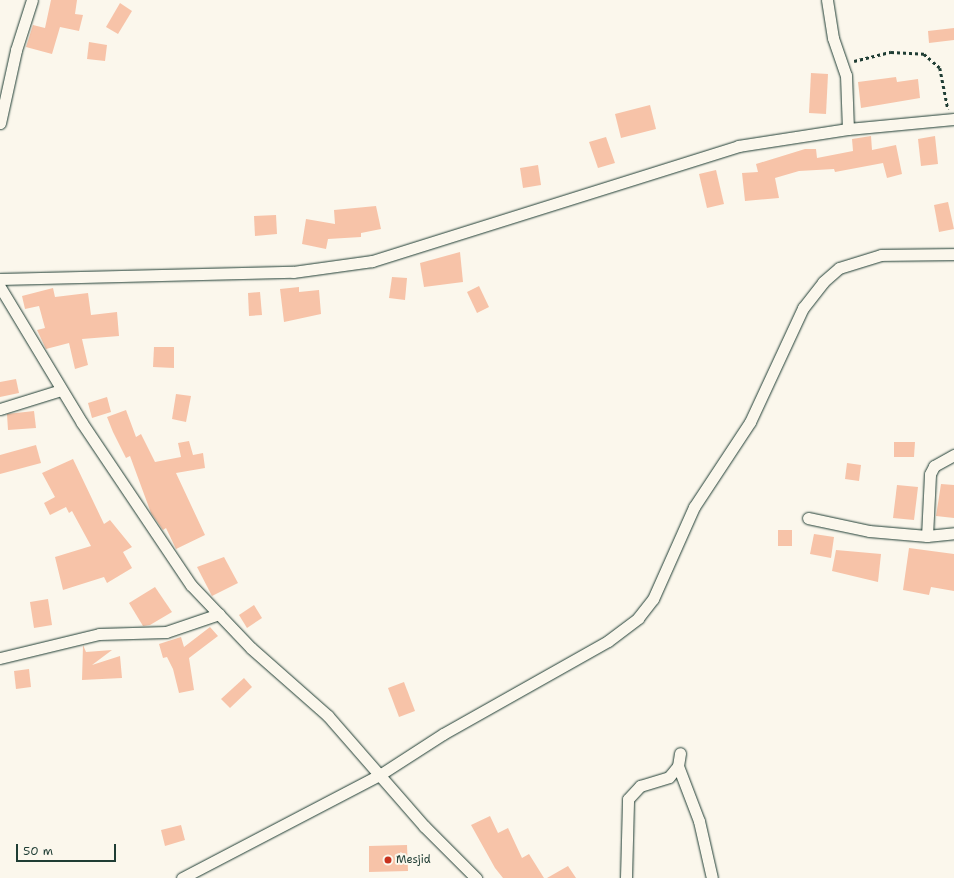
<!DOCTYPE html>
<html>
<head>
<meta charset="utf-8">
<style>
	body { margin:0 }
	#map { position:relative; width:954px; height:878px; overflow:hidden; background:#fbf7ec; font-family:"Shantell Sans",sans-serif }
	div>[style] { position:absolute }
	.building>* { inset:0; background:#f7c3a8 }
	.path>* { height:2.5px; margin-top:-1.25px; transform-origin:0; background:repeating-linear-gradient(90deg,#1f3d34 0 3px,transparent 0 6px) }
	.roads { filter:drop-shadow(0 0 1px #1f3d34) drop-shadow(0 0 1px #1f3d34) }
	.minor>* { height:11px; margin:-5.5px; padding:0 5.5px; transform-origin:5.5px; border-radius:5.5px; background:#fbf7ec }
	.dots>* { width:11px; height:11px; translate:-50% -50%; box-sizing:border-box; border:2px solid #fbf7ec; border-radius:50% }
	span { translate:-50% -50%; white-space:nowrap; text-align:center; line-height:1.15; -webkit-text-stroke:4px #fbf7ec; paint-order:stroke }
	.poi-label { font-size:11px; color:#1f3d34 }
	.left { translate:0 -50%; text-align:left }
	.scale { position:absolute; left:16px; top:844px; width:100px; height:18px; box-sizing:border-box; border:2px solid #1f3d34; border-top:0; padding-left:5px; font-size:12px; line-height:14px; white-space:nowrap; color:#1f3d34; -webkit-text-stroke:3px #fbf7ec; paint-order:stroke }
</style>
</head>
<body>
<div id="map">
	<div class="building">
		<div style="clip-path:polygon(51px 0,77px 0,75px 14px,83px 15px,79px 31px,60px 27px,52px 54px,26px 47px,33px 25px,45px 28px)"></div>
		<div style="clip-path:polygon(120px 3px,132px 11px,118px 34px,106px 27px)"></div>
		<div style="clip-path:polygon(954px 28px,954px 40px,929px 43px,928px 31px)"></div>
		<div style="clip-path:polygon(89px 42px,107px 45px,105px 61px,87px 59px)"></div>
		<div style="clip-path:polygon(811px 73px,828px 74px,826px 114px,809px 113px)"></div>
		<div style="clip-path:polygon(896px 77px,897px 82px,918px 79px,920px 98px,861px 108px,858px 82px)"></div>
		<div style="clip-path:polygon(650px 105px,656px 129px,621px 138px,615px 114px)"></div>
		<div style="clip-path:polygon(871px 136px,872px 150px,896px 145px,902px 174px,887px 178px,883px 163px,835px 172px,834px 169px,799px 171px,775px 178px,779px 198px,745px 201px,742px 173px,758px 172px,756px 164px,805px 149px,816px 149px,817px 158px,853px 151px,852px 139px)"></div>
		<div style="clip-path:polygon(935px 136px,938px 164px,921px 166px,918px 139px)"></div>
		<div style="clip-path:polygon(606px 137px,615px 163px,598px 168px,589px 142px)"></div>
		<div style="clip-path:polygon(538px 165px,541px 185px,523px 188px,520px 168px)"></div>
		<div style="clip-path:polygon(716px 170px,724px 204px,707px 208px,699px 174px)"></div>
		<div style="clip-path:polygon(948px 202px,954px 229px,939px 232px,934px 205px)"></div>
		<div style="clip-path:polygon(376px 206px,381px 229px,361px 233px,361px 237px,328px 239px,326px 249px,302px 244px,306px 219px,335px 224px,334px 210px)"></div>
		<div style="clip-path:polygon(276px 215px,277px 234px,255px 236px,254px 216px)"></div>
		<div style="clip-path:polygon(460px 252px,463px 282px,424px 287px,420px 263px)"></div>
		<div style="clip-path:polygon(392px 277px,407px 278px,405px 300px,389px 298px)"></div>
		<div style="clip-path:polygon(479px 286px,489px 307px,477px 313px,467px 292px)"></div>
		<div style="clip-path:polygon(299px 287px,299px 292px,319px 290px,321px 314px,284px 322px,280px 289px)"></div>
		<div style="clip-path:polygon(53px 288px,55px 297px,88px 293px,91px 315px,117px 312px,119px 336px,82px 339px,88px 365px,75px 369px,69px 343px,46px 349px,37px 330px,45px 328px,39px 306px,25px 309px,22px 296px)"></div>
		<div style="clip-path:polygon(260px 292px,262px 315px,249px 316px,248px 293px)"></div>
		<div style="clip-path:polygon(154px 347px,174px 347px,174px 368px,153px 367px)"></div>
		<div style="clip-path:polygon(16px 379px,19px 393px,0 397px,0 382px)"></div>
		<div style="clip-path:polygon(176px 394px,191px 396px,186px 422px,172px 419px)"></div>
		<div style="clip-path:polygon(107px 397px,111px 412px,92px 418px,88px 403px)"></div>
		<div style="clip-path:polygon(126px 410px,136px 437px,141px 434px,155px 462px,181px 457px,178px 443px,189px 441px,193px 455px,203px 453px,205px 468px,176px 473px,205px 535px,176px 549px,166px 528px,163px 530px,151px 513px,130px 456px,126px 458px,113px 432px,107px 417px)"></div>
		<div style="clip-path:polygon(34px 411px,36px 428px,8px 430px,7px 414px)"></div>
		<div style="clip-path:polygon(894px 442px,915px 442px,914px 457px,894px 457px)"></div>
		<div style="clip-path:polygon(36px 445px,41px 463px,0 474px,0 455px)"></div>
		<div style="clip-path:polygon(73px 459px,104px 524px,110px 520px,132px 547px,123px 552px,132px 568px,107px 583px,104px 577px,63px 590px,55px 557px,91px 546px,72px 511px,69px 513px,66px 507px,50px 515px,44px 503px,55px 497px,42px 473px)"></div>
		<div style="clip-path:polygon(847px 463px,861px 465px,859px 481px,845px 479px)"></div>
		<div style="clip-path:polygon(941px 484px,954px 485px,954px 518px,936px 516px)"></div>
		<div style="clip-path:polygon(897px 485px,918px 487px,914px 520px,893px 518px)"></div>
		<div style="clip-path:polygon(778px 530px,792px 530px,792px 546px,778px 546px)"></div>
		<div style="clip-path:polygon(814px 534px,834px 537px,831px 558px,810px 554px)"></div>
		<div style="clip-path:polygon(909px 548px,954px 554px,954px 591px,931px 587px,929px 595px,903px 590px)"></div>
		<div style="clip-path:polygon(836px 550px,881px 554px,878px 582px,832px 571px)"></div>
		<div style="clip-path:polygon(224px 557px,238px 583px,212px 596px,197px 567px)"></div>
		<div style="clip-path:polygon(155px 587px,172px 612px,150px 625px,143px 626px,129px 603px)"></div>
		<div style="clip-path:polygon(48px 599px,52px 625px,34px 628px,30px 602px)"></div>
		<div style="clip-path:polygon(254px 605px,262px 618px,247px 628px,239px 615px)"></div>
		<div style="clip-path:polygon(210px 627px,218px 636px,189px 658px,194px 690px,179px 693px,173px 669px,167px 657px,163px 658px,159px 644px,181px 637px,184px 647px)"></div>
		<div style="clip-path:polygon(83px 645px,86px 652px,112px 650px,92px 665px,120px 656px,122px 678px,82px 680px)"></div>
		<div style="clip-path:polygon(29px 669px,31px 687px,16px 689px,14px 671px)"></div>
		<div style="clip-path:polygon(244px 678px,252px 687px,230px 708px,221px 699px)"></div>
		<div style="clip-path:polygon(404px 682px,415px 711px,399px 717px,388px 688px)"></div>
		<div style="clip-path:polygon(490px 816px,498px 833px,508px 828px,522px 858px,529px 854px,544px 878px,503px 878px,495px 868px,471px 825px)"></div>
		<div style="clip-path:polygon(181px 825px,185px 840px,165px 846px,161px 830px)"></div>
		<div style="clip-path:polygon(407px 845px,408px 871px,369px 872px,369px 846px)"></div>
		<div style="clip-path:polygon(568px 866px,576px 878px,547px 878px)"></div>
	</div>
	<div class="path">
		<div style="left:854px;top:61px;width:38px;rotate:-14deg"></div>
		<div style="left:891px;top:52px;width:33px;rotate:3deg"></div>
		<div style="left:924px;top:54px;width:21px;rotate:41deg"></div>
		<div style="left:940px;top:68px;width:42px;rotate:79deg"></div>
	</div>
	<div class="roads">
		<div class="minor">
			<div style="left:827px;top:0;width:38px;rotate:81deg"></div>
			<div style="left:833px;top:38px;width:39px;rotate:71deg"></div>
			<div style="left:846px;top:75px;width:54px;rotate:87.9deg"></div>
			<div style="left:0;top:123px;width:75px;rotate:-77.6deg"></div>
			<div style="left:16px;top:50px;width:52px;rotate:-72.3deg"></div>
			<div style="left:0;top:279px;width:293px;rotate:-1.4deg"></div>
			<div style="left:293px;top:272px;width:80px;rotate:-7.9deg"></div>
			<div style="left:372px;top:261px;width:384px;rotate:-17.4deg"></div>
			<div style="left:738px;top:146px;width:111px;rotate:-8.8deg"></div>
			<div style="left:848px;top:129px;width:106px;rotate:-5.4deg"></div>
			<div style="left:0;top:287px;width:159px;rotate:58.9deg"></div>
			<div style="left:82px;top:423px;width:195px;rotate:56.1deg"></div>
			<div style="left:191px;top:585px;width:87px;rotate:46.4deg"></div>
			<div style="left:251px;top:648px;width:103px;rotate:41.4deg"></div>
			<div style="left:328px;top:716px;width:146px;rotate:48.9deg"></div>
			<div style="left:424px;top:826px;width:74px;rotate:45deg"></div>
			<div style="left:0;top:409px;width:64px;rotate:-17.3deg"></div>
			<div style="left:808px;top:518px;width:62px;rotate:12deg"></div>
			<div style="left:869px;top:531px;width:58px;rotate:4.9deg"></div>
			<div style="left:927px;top:536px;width:27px;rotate:-6deg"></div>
			<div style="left:927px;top:536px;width:62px;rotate:-87.2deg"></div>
			<div style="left:930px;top:474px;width:9px;rotate:-63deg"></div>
			<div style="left:934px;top:466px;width:23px;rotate:-29deg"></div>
			<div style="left:0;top:658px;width:102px;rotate:-13.6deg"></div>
			<div style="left:99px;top:634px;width:67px;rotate:-1.7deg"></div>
			<div style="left:166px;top:632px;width:56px;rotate:-18.8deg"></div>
			<div style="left:678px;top:766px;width:59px;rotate:69.1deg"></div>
			<div style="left:699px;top:821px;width:58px;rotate:77.2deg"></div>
			<div style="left:182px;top:878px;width:225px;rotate:-27.6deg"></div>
			<div style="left:381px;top:774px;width:74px;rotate:-32.8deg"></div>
			<div style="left:443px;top:734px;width:189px;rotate:-29.4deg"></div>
			<div style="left:608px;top:641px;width:38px;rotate:-37deg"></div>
			<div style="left:638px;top:618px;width:24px;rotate:-52deg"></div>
			<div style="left:653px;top:599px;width:101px;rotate:-66deg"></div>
			<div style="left:694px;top:507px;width:102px;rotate:-56.6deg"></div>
			<div style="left:750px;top:422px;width:126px;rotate:-65.1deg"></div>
			<div style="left:803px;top:308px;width:33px;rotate:-52deg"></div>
			<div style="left:823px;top:282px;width:21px;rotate:-41deg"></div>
			<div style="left:839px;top:268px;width:44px;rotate:-17.2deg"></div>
			<div style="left:881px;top:255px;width:73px;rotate:-0.8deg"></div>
			<div style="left:626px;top:878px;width:79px;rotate:-88.5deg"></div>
			<div style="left:628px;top:799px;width:18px;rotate:-47deg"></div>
			<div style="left:640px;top:786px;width:30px;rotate:-17deg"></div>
			<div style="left:669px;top:777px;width:14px;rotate:-51deg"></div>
			<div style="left:678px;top:766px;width:13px;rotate:-81deg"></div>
		</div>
	</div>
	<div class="dots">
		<div style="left:388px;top:860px;background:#c8321e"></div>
	</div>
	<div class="poi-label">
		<span class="left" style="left:396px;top:860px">Mesjid</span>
	</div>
	<div class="scale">50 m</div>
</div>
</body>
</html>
